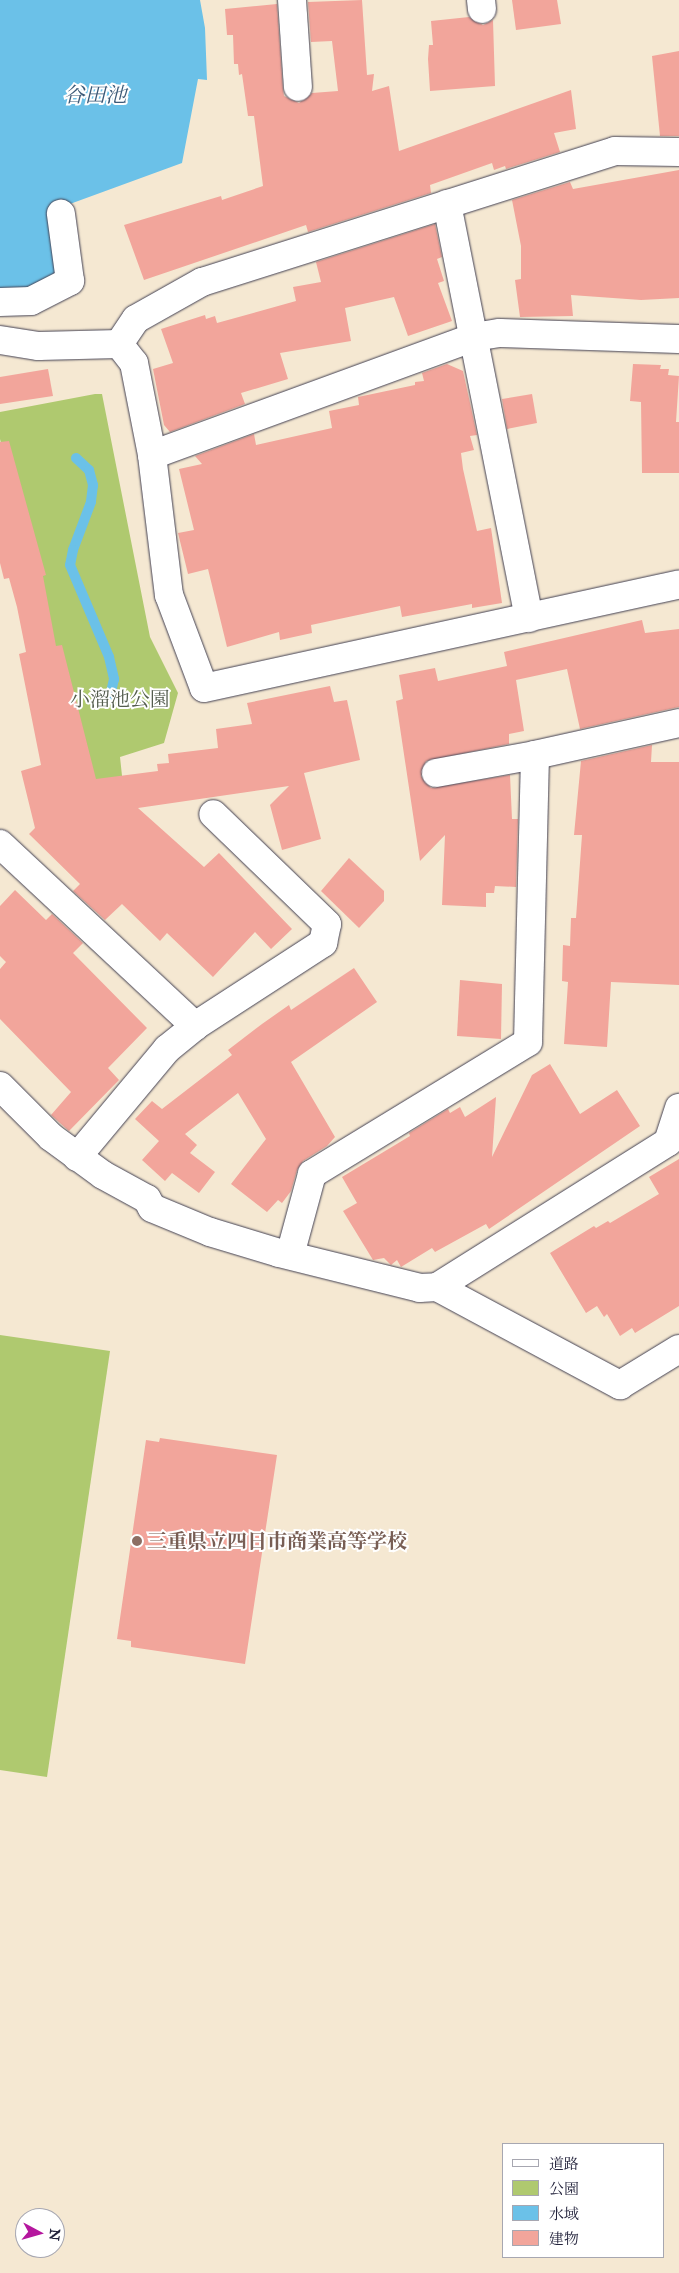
<!DOCTYPE html>
<html>
<head>
<meta charset="utf-8">
<style>
	body { margin:0 }
	#map { position:relative; width:679px; height:2273px; overflow:hidden; background:#f5e8d2; font-family:"IM FELL Great Primer","Noto Serif JP",serif }
	div>[style] { position:absolute }
	.green>* { inset:0; background:#afc96f }
	.water>* { inset:0; background:#6bc1e8 }
	.stream>* { height:10px; margin:-5px; padding:0 5px; transform-origin:5px; border-radius:5px; background:#6bc1e8 }
	.building>* { inset:0; background:#f2a59b }
	.roads { filter:drop-shadow(0 0 1px #424052) drop-shadow(0 0 1px #424052) }
	.street>* { height:28px; margin:-14px; padding:0 14px; transform-origin:14px; border-radius:14px; background:#fff }
	.dots>* { width:14px; height:14px; translate:-50% -50%; box-sizing:border-box; border:2px solid #fff; border-radius:50% }
	span { translate:-50% -50%; white-space:nowrap; text-align:center; line-height:1.15; -webkit-text-stroke:4px #fff; paint-order:stroke }
	.park-label { font-size:20px; color:#535c4d }
	.education-label { font-size:20px; color:#785e54; font-weight:700 }
	.left { translate:0 -50%; text-align:left }
	.water-label { font-size:21px; color:#3c5a78; font-style:italic }
	.legend { position:absolute; left:502px; top:2143px; width:162px; height:115px; box-sizing:border-box; background:#fff; border:1px solid #a7a7b1; margin:0; padding:6px 9px; list-style:none; font-size:15px; color:#22223b }
	.legend li { display:flex; align-items:center; gap:10px; height:25px }
	.legend b { width:25px; border:1px solid #a7a7b1 }
	.north { position:absolute; left:15px; top:2208px; width:50px; height:50px; box-sizing:border-box; background:#fff; border:1px solid #a7a7b1; border-radius:50%; rotate:96deg; font-size:14px; font-weight:700; line-height:20px; text-align:center; color:#22223b }
	.north::after { content:''; display:block; margin:auto; width:18px; height:22px; background:#b5179e; clip-path:polygon(50% 0,100% 100%,50% 72%,0 100%) }
</style>
</head>
<body>
<div id="map">
	<div class="green">
		<div style="clip-path:polygon(95px 394px,102px 394px,150px 637px,178px 693px,164px 743px,120px 757px,129px 841px,77px 748px,0 439px,0 412px)"></div>
		<div style="clip-path:polygon(0 1335px,110px 1351px,47px 1777px,0 1770px)"></div>
	</div>
	<div class="water">
		<div style="clip-path:polygon(0 0,200px 0,205px 28px,207px 80px,198px 79px,182px 163px,48px 212px,58px 271px,24px 292px,0 289px)"></div>
	</div>
	<div class="stream">
		<div style="left:76px;top:458px;width:18px;rotate:43deg"></div>
		<div style="left:89px;top:470px;width:16px;rotate:75deg"></div>
		<div style="left:93px;top:485px;width:17px;rotate:97deg"></div>
		<div style="left:91px;top:502px;width:51px;rotate:110.6deg"></div>
		<div style="left:73px;top:550px;width:15px;rotate:101deg"></div>
		<div style="left:70px;top:565px;width:100px;rotate:67deg"></div>
		<div style="left:109px;top:657px;width:23px;rotate:77deg"></div>
		<div style="left:114px;top:679px;width:17px;rotate:103deg"></div>
	</div>
	<div class="building">
		<div style="clip-path:polygon(362px 0,367px 75px,374px 74px,372px 91px,389px 86px,399px 151px,571px 90px,576px 129px,554px 133px,560px 152px,506px 169px,505px 166px,494px 170px,492px 163px,430px 185px,431px 193px,308px 232px,306px 225px,144px 280px,124px 225px,221px 196px,222px 200px,263px 186px,254px 116px,248px 116px,242px 74px,239px 75px,238px 64px,234px 64px,233px 35px,227px 35px,225px 9px,277px 4px,283px 89px,284px 96px,299px 103px,312px 93px,338px 91px,332px 41px,311px 42px,308px 2px)"></div>
		<div style="clip-path:polygon(512px 0,557px 0,561px 24px,516px 30px)"></div>
		<div style="clip-path:polygon(469px 17px,483px 25px,493px 20px,495px 86px,430px 91px,428px 59px,429px 45px,433px 45px,431px 21px)"></div>
		<div style="clip-path:polygon(679px 51px,679px 136px,660px 136px,652px 56px)"></div>
		<div style="clip-path:polygon(679px 170px,679px 298px,641px 300px,571px 295px,573px 316px,520px 317px,515px 280px,521px 279px,521px 246px,512px 200px,570px 182px,573px 189px)"></div>
		<div style="clip-path:polygon(435px 224px,442px 257px,437px 259px,444px 281px,438px 283px,452px 321px,408px 336px,394px 297px,345px 308px,351px 341px,280px 353px,288px 379px,241px 393px,245px 404px,170px 432px,164px 425px,153px 369px,173px 363px,161px 329px,205px 315px,206px 319px,215px 316px,217px 323px,296px 301px,293px 287px,321px 282px,316px 262px)"></div>
		<div style="clip-path:polygon(447px 364px,463px 371px,477px 435px,470px 436px,474px 450px,461px 453px,463px 469px,477px 531px,491px 528px,502px 603px,472px 608px,472px 604px,402px 617px,400px 606px,311px 625px,312px 633px,280px 640px,279px 632px,227px 647px,208px 569px,188px 574px,178px 533px,194px 530px,179px 469px,202px 464px,195px 456px,254px 434px,256px 445px,332px 428px,329px 411px,359px 405px,358px 397px,415px 385px,415px 382px,424px 381px,422px 373px)"></div>
		<div style="clip-path:polygon(633px 364px,661px 365px,660px 369px,669px 369px,668px 375px,679px 376px,676px 422px,679px 422px,679px 473px,642px 473px,641px 402px,630px 401px)"></div>
		<div style="clip-path:polygon(48px 369px,53px 396px,0 404px,0 377px)"></div>
		<div style="clip-path:polygon(532px 394px,537px 423px,507px 429px,502px 399px)"></div>
		<div style="clip-path:polygon(9px 441px,46px 575px,43px 576px,56px 646px,62px 645px,96px 779px,158px 771px,157px 764px,169px 763px,168px 754px,218px 748px,216px 729px,252px 724px,247px 703px,330px 686px,334px 702px,347px 700px,360px 760px,304px 773px,321px 839px,282px 850px,270px 805px,289px 786px,138px 808px,204px 867px,219px 853px,292px 929px,271px 949px,255px 932px,213px 977px,167px 933px,160px 941px,122px 904px,105px 920px,73px 891px,80px 884px,29px 834px,35px 828px,21px 771px,41px 765px,19px 654px,26px 652px,17px 607px,9px 578px,4px 579px,0 563px,0 442px)"></div>
		<div style="clip-path:polygon(642px 620px,645px 633px,679px 629px,679px 707px,580px 729px,567px 669px,516px 680px,524px 731px,509px 734px,509px 744px,426px 761px,421px 776px,431px 788px,510px 775px,512px 819px,518px 819px,516px 887px,495px 886px,494px 893px,486px 893px,486px 907px,442px 905px,445px 835px,420px 861px,396px 701px,403px 699px,399px 675px,435px 668px,438px 681px,507px 666px,504px 652px)"></div>
		<div style="clip-path:polygon(652px 745px,651px 762px,679px 762px,679px 985px,611px 982px,607px 1047px,564px 1044px,568px 982px,562px 981px,563px 945px,570px 946px,571px 918px,576px 918px,582px 835px,574px 835px,581px 761px)"></div>
		<div style="clip-path:polygon(349px 858px,384px 891px,384px 901px,359px 928px,321px 891px)"></div>
		<div style="clip-path:polygon(15px 890px,46px 920px,52px 914px,83px 943px,73px 953px,147px 1028px,108px 1068px,119px 1080px,69px 1131px,51px 1115px,71px 1092px,0 1019px,0 969px,6px 962px,0 956px,0 906px)"></div>
		<div style="clip-path:polygon(354px 968px,377px 1002px,291px 1062px,335px 1137px,327px 1146px,303px 1161px,297px 1170px,291px 1191px,282px 1203px,278px 1200px,267px 1212px,231px 1184px,266px 1139px,238px 1093px,185px 1134px,197px 1145px,190px 1153px,215px 1172px,199px 1193px,172px 1173px,165px 1181px,142px 1160px,159px 1141px,135px 1119px,152px 1101px,162px 1109px,232px 1055px,228px 1050px,262px 1024px,289px 1005px,291px 1010px)"></div>
		<div style="clip-path:polygon(460px 980px,502px 984px,501px 1039px,457px 1036px)"></div>
		<div style="clip-path:polygon(550px 1064px,580px 1114px,617px 1090px,640px 1126px,489px 1229px,486px 1224px,435px 1252px,432px 1248px,401px 1267px,397px 1260px,391px 1265px,384px 1258px,373px 1260px,343px 1211px,357px 1203px,342px 1177px,410px 1136px,409px 1133px,448px 1109px,450px 1113px,460px 1107px,465px 1117px,496px 1097px,492px 1157px,532px 1075px)"></div>
		<div style="clip-path:polygon(679px 1159px,679px 1306px,635px 1333px,632px 1328px,620px 1336px,607px 1314px,604px 1317px,597px 1306px,586px 1313px,550px 1253px,594px 1226px,596px 1228px,608px 1221px,610px 1223px,659px 1194px,649px 1177px)"></div>
		<div style="clip-path:polygon(160px 1438px,277px 1455px,245px 1664px,131px 1647px,131px 1641px,117px 1639px,146px 1440px,159px 1442px)"></div>
	</div>
	<div class="roads">
		<div class="street">
			<div style="left:292px;top:0;width:87px;rotate:86.1deg"></div>
			<div style="left:481px;top:0;width:9px;rotate:84deg"></div>
			<div style="left:447px;top:204px;width:422px;rotate:78.8deg"></div>
			<div style="left:0;top:302px;width:31px;rotate:-2deg"></div>
			<div style="left:31px;top:301px;width:44px;rotate:-27.1deg"></div>
			<div style="left:70px;top:281px;width:68px;rotate:-97.7deg"></div>
			<div style="left:0;top:340px;width:39px;rotate:9deg"></div>
			<div style="left:39px;top:346px;width:80px;rotate:-1.4deg"></div>
			<div style="left:119px;top:344px;width:24px;rotate:52deg"></div>
			<div style="left:134px;top:363px;width:94px;rotate:78.9deg"></div>
			<div style="left:152px;top:455px;width:141px;rotate:83.1deg"></div>
			<div style="left:169px;top:595px;width:99px;rotate:69.4deg"></div>
			<div style="left:204px;top:688px;width:486px;rotate:-12.3deg"></div>
			<div style="left:119px;top:344px;width:30px;rotate:-56deg"></div>
			<div style="left:136px;top:319px;width:76px;rotate:-29.3deg"></div>
			<div style="left:202px;top:282px;width:433px;rotate:-17.6deg"></div>
			<div style="left:615px;top:151px;width:64px;rotate:0.9deg"></div>
			<div style="left:152px;top:455px;width:343px;rotate:-20.1deg"></div>
			<div style="left:474px;top:337px;width:26px;rotate:-9deg"></div>
			<div style="left:500px;top:333px;width:179px;rotate:1.9deg"></div>
			<div style="left:436px;top:773px;width:101px;rotate:-10.3deg"></div>
			<div style="left:0;top:844px;width:267px;rotate:43deg"></div>
			<div style="left:0;top:1086px;width:72px;rotate:45deg"></div>
			<div style="left:51px;top:1137px;width:64px;rotate:36.2deg"></div>
			<div style="left:103px;top:1175px;width:50px;rotate:28.6deg"></div>
			<div style="left:147px;top:1199px;width:10px;rotate:61deg"></div>
			<div style="left:152px;top:1208px;width:63px;rotate:22.5deg"></div>
			<div style="left:210px;top:1232px;width:72px;rotate:16.9deg"></div>
			<div style="left:279px;top:1253px;width:145px;rotate:13.9deg"></div>
			<div style="left:420px;top:1288px;width:17px;rotate:-3deg"></div>
			<div style="left:437px;top:1287px;width:273px;rotate:-32.1deg"></div>
			<div style="left:668px;top:1142px;width:36px;rotate:-72deg"></div>
			<div style="left:77px;top:1157px;width:141px;rotate:-50.2deg"></div>
			<div style="left:167px;top:1049px;width:36px;rotate:-39deg"></div>
			<div style="left:195px;top:1026px;width:153px;rotate:-33deg"></div>
			<div style="left:323px;top:943px;width:19px;rotate:-78deg"></div>
			<div style="left:327px;top:924px;width:158px;rotate:-136deg"></div>
			<div style="left:290px;top:1255px;width:84px;rotate:-74.8deg"></div>
			<div style="left:312px;top:1174px;width:253px;rotate:-31.4deg"></div>
			<div style="left:528px;top:1042px;width:287px;rotate:-88.6deg"></div>
			<div style="left:535px;top:755px;width:148px;rotate:-12.5deg"></div>
			<div style="left:437px;top:1287px;width:208px;rotate:28.2deg"></div>
			<div style="left:620px;top:1385px;width:69px;rotate:-31.4deg"></div>
		</div>
	</div>
	<div class="dots">
		<div style="left:137px;top:1541px;background:#8d6e63"></div>
	</div>
	<div class="park-label">
		<span style="left:120px;top:699px">小溜池公園</span>
	</div>
	<div class="education-label">
		<span class="left" style="left:147px;top:1541px">三重県立四日市商業高等学校</span>
	</div>
	<div class="water-label">
		<span style="left:95px;top:95px">谷田池</span>
	</div>
	<ul class="legend">
	<li><b style="height:6px;background:#fff"></b>道路</li>
	<li><b style="height:14px;background:#afc96f"></b>公園</li>
	<li><b style="height:14px;background:#6bc1e8"></b>水域</li>
	<li><b style="height:14px;background:#f2a59b"></b>建物</li>
	</ul>
	<div class="north">N</div>
</div>
</body>
</html>
